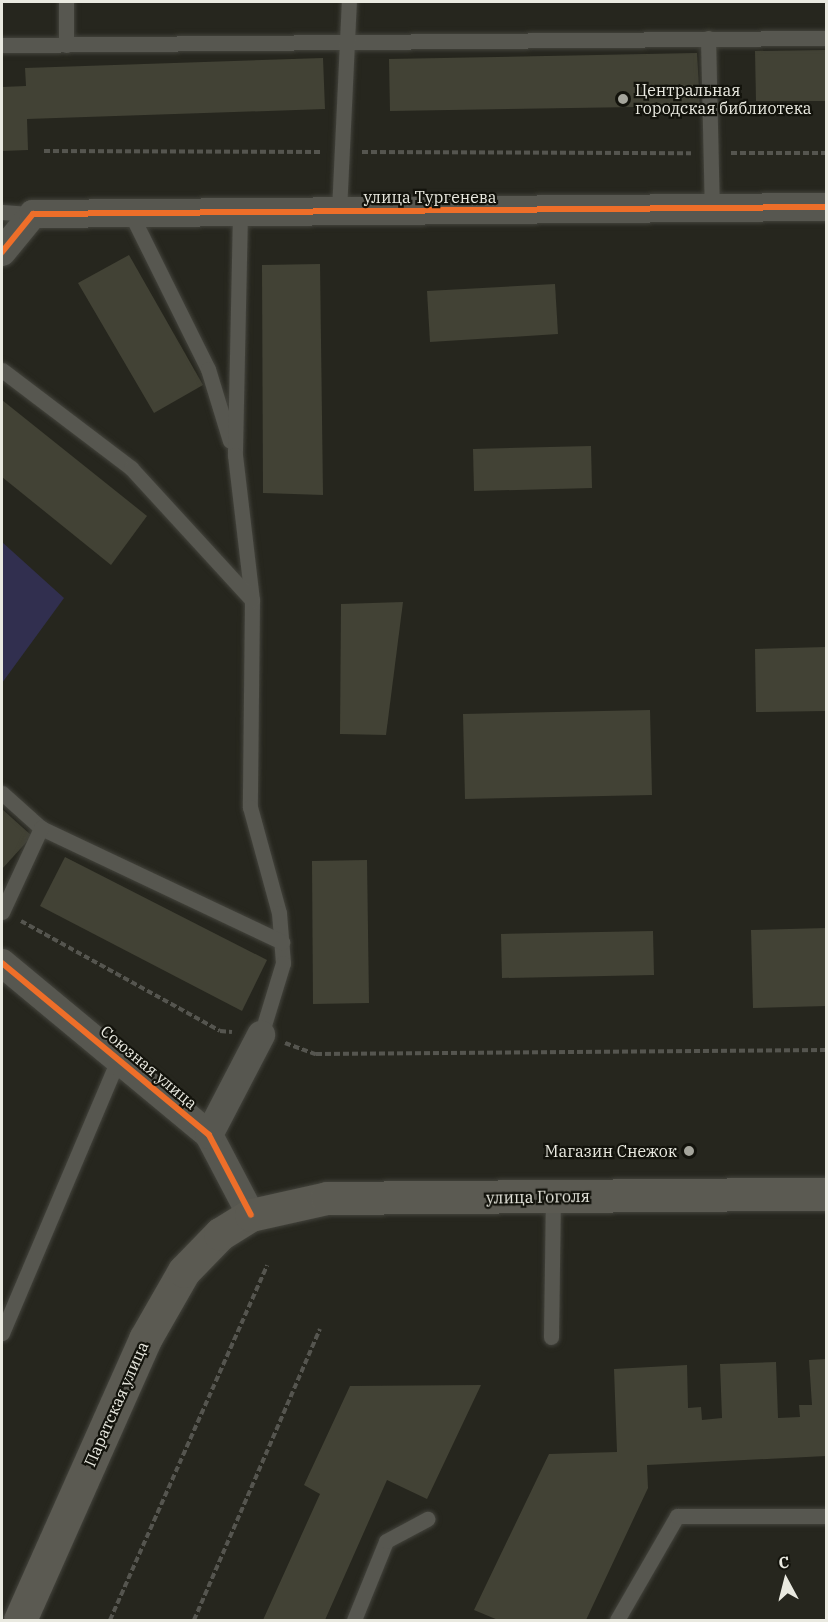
<!DOCTYPE html>
<html>
<head>
<meta charset="utf-8">
<style>
	body { margin:0 }
	#map { position:relative; width:828px; height:1622px; overflow:hidden; background:#26261e; font-family:"IBM Plex Serif",serif }
	div>[style] { position:absolute }
	.green>* { inset:0; background:#312f4f }
	.building>* { inset:0; background:#424235 }
	.path>* { height:4px; margin-top:-2px; transform-origin:0; background:repeating-linear-gradient(90deg,#55554f 0 6px,transparent 0 9px) }
	.roads { filter:drop-shadow(0 0 2px #43433c) drop-shadow(0 0 2px #43433c) }
	.lane>* { height:15px; margin:-7.5px; padding:0 7.5px; transform-origin:7.5px; border-radius:7.5px; background:#575750 }
	.street>* { height:28px; margin:-14px; padding:0 14px; transform-origin:14px; border-radius:14px; background:#575750 }
	.secondary>* { height:33px; margin:-16.5px; padding:0 16.5px; transform-origin:16.5px; border-radius:16.5px; background:#5b5a52 }
	.cycleway>* { height:6px; margin:-3px; padding:0 3px; transform-origin:3px; border-radius:3px; background:#ee6e29 }
	.dots>* { width:16px; height:16px; translate:-50% -50%; box-sizing:border-box; border:3px solid #13130c; border-radius:50% }
	span { translate:-50% -50%; white-space:nowrap; text-align:center; line-height:1.15; -webkit-text-stroke:4.5px #13130c; paint-order:stroke }
	.poi-label { font-size:16px; color:#e9e9e0 }
	.left { translate:0 -50%; text-align:left }
	.right { translate:-100% -50%; text-align:right }
	.street-label { font-size:16px; color:#e9e9e0 }
	.frame { position:absolute; inset:0; border:3px solid #e9e9e0; pointer-events:none }
	.north { position:absolute; left:756px; top:1550px; width:60px; height:60px; -webkit-text-stroke:4px #13130c; paint-order:stroke; rotate:353deg; font-size:16px; font-weight:700; line-height:24px; text-align:center; color:#e9e9e0 }
	.north::after { content:''; display:block; margin:auto; width:21px; height:27px; background:#e9e9e0; clip-path:polygon(50% 0,100% 100%,50% 72%,0 100%) }
</style>
</head>
<body>
<div id="map">
	<div class="green">
		<div style="clip-path:polygon(2px 542px,64px 598px,2px 683px)"></div>
	</div>
	<div class="building">
		<div style="clip-path:polygon(826px 50px,826px 101px,756px 101px,755px 51px)"></div>
		<div style="clip-path:polygon(697px 53px,700px 106px,390px 111px,389px 59px)"></div>
		<div style="clip-path:polygon(323px 58px,325px 109px,27px 119px,28px 150px,2px 151px,2px 87px,26px 86px,25px 68px)"></div>
		<div style="clip-path:polygon(129px 255px,203px 385px,154px 413px,78px 283px)"></div>
		<div style="clip-path:polygon(320px 264px,323px 495px,263px 493px,262px 265px)"></div>
		<div style="clip-path:polygon(555px 284px,558px 334px,430px 342px,427px 291px)"></div>
		<div style="clip-path:polygon(2px 400px,147px 516px,111px 565px,2px 477px)"></div>
		<div style="clip-path:polygon(591px 446px,592px 488px,474px 491px,473px 449px)"></div>
		<div style="clip-path:polygon(403px 602px,386px 735px,340px 734px,341px 604px)"></div>
		<div style="clip-path:polygon(826px 647px,826px 711px,756px 712px,755px 649px)"></div>
		<div style="clip-path:polygon(650px 710px,652px 795px,465px 799px,463px 714px)"></div>
		<div style="clip-path:polygon(2px 809px,32px 836px,2px 869px)"></div>
		<div style="clip-path:polygon(65px 857px,267px 960px,242px 1011px,40px 906px)"></div>
		<div style="clip-path:polygon(367px 860px,369px 1003px,313px 1004px,312px 861px)"></div>
		<div style="clip-path:polygon(826px 928px,826px 1006px,753px 1008px,751px 930px)"></div>
		<div style="clip-path:polygon(653px 931px,654px 975px,502px 978px,501px 934px)"></div>
		<div style="clip-path:polygon(826px 1359px,826px 1456px,647px 1465px,648px 1488px,586px 1620px,498px 1620px,474px 1610px,549px 1454px,617px 1452px,614px 1369px,687px 1365px,688px 1408px,701px 1407px,702px 1420px,722px 1418px,720px 1364px,776px 1362px,778px 1418px,800px 1417px,799px 1405px,812px 1405px,809px 1360px)"></div>
		<div style="clip-path:polygon(481px 1385px,427px 1499px,387px 1480px,325px 1620px,263px 1620px,320px 1494px,304px 1485px,350px 1386px)"></div>
	</div>
	<div class="path">
		<div style="left:44px;top:151px;width:278px;rotate:0.2deg"></div>
		<div style="left:362px;top:152px;width:329px;rotate:0.2deg"></div>
		<div style="left:731px;top:153px;width:95px"></div>
		<div style="left:21px;top:921px;width:227px;rotate:28.9deg"></div>
		<div style="left:220px;top:1031px;width:12px;rotate:5deg"></div>
		<div style="left:285px;top:1043px;width:33px;rotate:20deg"></div>
		<div style="left:316px;top:1054px;width:510px;rotate:-0.45deg"></div>
		<div style="left:110px;top:1620px;width:388px;rotate:-66.1deg"></div>
		<div style="left:194px;top:1620px;width:317px;rotate:-66.6deg"></div>
	</div>
	<div class="roads">
		<div class="lane">
			<div style="left:66px;top:2px;width:43px;rotate:90deg"></div>
			<div style="left:708px;top:38px;width:170px;rotate:88.7deg"></div>
			<div style="left:2px;top:45px;width:824px;rotate:-0.49deg"></div>
			<div style="left:339px;top:211px;width:209px;rotate:-87.3deg"></div>
			<div style="left:2px;top:212px;width:31px;rotate:4deg"></div>
			<div style="left:130px;top:212px;width:175px;rotate:63.6deg"></div>
			<div style="left:208px;top:369px;width:75px;rotate:73deg"></div>
			<div style="left:240px;top:212px;width:243px;rotate:91.2deg"></div>
			<div style="left:235px;top:455px;width:146px;rotate:83.3deg"></div>
			<div style="left:252px;top:600px;width:207px;rotate:90.6deg"></div>
			<div style="left:250px;top:807px;width:110px;rotate:74.7deg"></div>
			<div style="left:279px;top:913px;width:50px;rotate:85.4deg"></div>
			<div style="left:283px;top:963px;width:75px;rotate:107deg"></div>
			<div style="left:2px;top:370px;width:162px;rotate:37.2deg"></div>
			<div style="left:131px;top:468px;width:179px;rotate:47.5deg"></div>
			<div style="left:2px;top:793px;width:52px;rotate:41.9deg"></div>
			<div style="left:41px;top:828px;width:267px;rotate:25.3deg"></div>
			<div style="left:2px;top:912px;width:93px;rotate:-65.1deg"></div>
			<div style="left:2px;top:1333px;width:297px;rotate:-67deg"></div>
			<div style="left:551px;top:1337px;width:140px;rotate:-89.2deg"></div>
			<div style="left:354px;top:1620px;width:85px;rotate:-67.9deg"></div>
			<div style="left:386px;top:1541px;width:47px;rotate:-28.2deg"></div>
			<div style="left:617px;top:1620px;width:120px;rotate:-60deg"></div>
			<div style="left:677px;top:1516px;width:149px"></div>
		</div>
		<div class="street">
			<div style="left:2px;top:252px;width:49px;rotate:-50.8deg"></div>
			<div style="left:33px;top:214px;width:793px;rotate:-0.51deg"></div>
			<div style="left:2px;top:963px;width:269px;rotate:39.7deg"></div>
			<div style="left:209px;top:1135px;width:90px;rotate:62.3deg"></div>
			<div style="left:209px;top:1135px;width:113px;rotate:-62.5deg"></div>
		</div>
		<div class="secondary">
			<div style="left:20px;top:1620px;width:308px;rotate:-66deg"></div>
			<div style="left:145px;top:1339px;width:78px;rotate:-60.2deg"></div>
			<div style="left:184px;top:1271px;width:52px;rotate:-45.8deg"></div>
			<div style="left:220px;top:1234px;width:36px;rotate:-32deg"></div>
			<div style="left:251px;top:1215px;width:78px;rotate:-12.6deg"></div>
			<div style="left:327px;top:1198px;width:499px;rotate:-0.5deg"></div>
		</div>
	</div>
	<div class="cycleway">
		<div style="left:2px;top:252px;width:49px;rotate:-50.8deg"></div>
		<div style="left:33px;top:214px;width:793px;rotate:-0.51deg"></div>
		<div style="left:2px;top:963px;width:269px;rotate:39.7deg"></div>
		<div style="left:209px;top:1135px;width:90px;rotate:62.3deg"></div>
	</div>
	<div class="dots">
		<div style="left:623px;top:99px;background:#a5a59c"></div>
		<div style="left:689px;top:1151px;background:#a5a59c"></div>
	</div>
	<div class="poi-label">
		<span class="left" style="left:635px;top:99px">Центральная<br>городская библиотека</span>
		<span class="right" style="left:677px;top:1151px">Магазин Снежок</span>
	</div>
	<div class="street-label">
		<span style="left:430px;top:197px">улица Тургенева</span>
		<span style="left:149px;top:1067px;rotate:40deg">Союзная улица</span>
		<span style="left:538px;top:1197px;rotate:-1deg">улица Гоголя</span>
		<span style="left:116px;top:1404px;rotate:-66deg">Паратская улица</span>
	</div>
	<div class="frame"></div>
	<div class="north">С</div>
</div>
</body>
</html>
